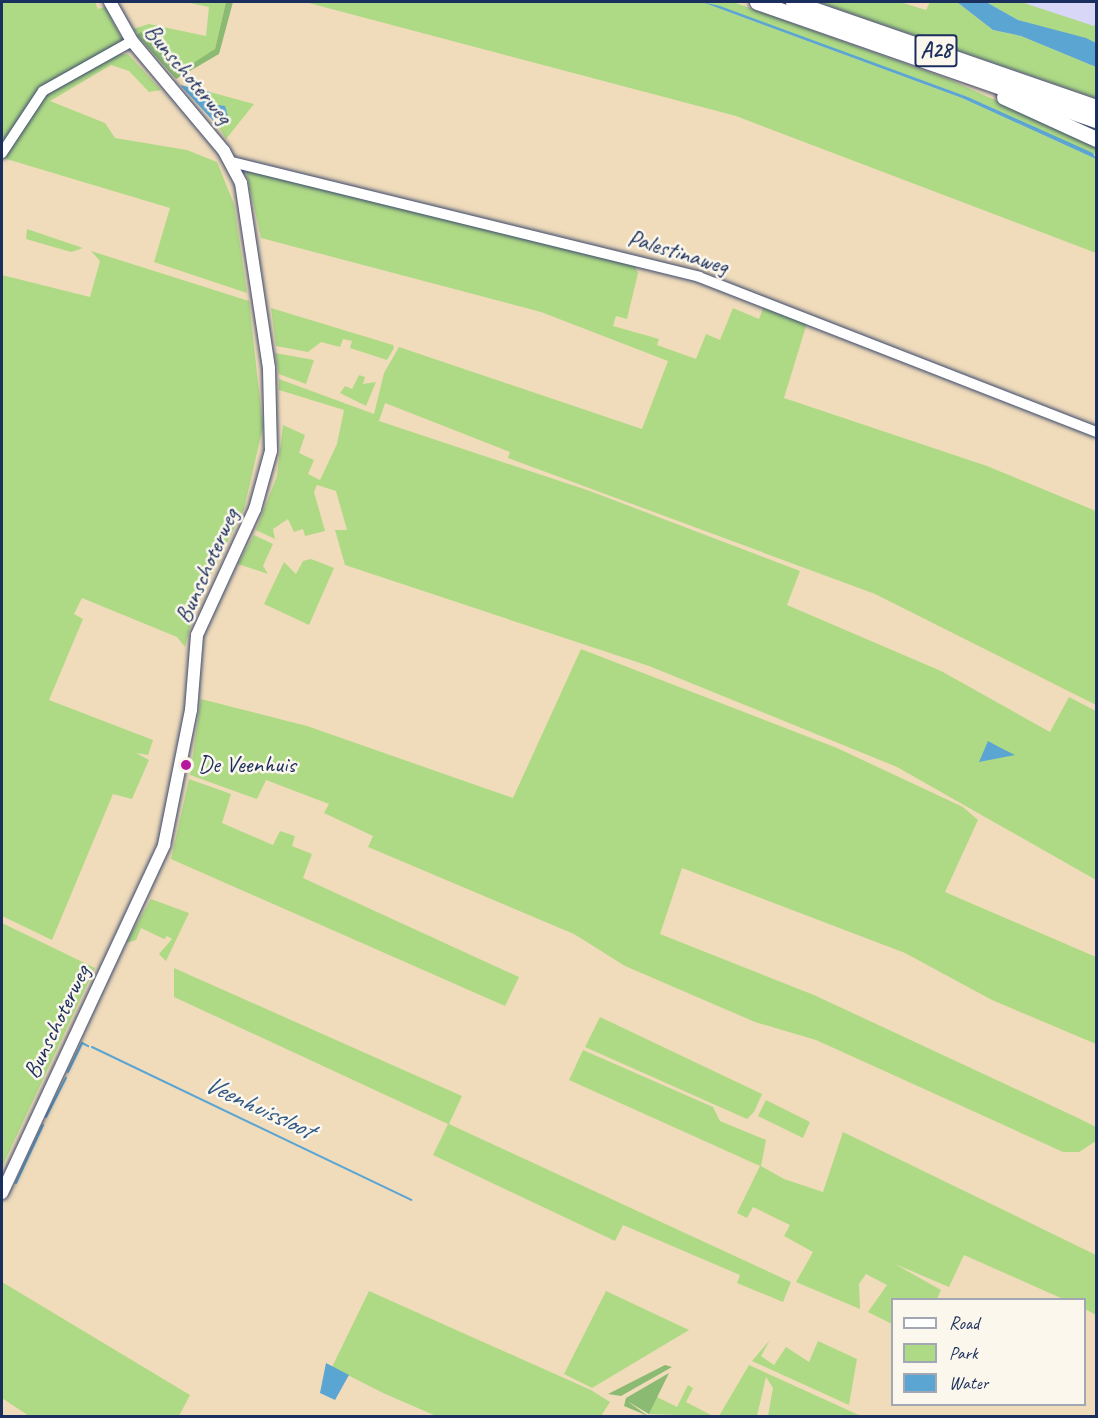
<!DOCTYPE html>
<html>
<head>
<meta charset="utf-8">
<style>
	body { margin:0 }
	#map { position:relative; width:1098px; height:1418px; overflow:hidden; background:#f0dcbb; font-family:Caveat,sans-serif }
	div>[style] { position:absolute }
	.built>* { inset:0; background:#d8d7f8 }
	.green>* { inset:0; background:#afda85 }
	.forest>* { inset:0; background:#8bba72 }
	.water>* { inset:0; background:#5aa5d2 }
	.stream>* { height:2px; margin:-1px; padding:0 1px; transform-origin:1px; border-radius:1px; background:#5aa5d2 }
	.roads { filter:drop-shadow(0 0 2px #3b496c) drop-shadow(0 0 2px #3b496c) }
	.minor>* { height:10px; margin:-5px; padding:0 5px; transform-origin:5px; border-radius:5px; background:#fff }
	.major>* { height:12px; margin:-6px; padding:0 6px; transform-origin:6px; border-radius:6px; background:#fff }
	.highway>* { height:15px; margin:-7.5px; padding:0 7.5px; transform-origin:7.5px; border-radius:7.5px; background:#fff }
	.dots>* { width:16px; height:16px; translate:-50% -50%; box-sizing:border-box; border:3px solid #fbf7ec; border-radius:50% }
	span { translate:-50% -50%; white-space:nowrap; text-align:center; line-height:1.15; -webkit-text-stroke:5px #fbf7ec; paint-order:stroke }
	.shield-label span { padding:2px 4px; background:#fbf7ec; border:2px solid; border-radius:4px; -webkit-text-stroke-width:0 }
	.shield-label { font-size:22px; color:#1b2f5e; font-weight:700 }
	.street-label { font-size:24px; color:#1b2f5e }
	.poi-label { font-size:24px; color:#1b2f5e }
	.left { translate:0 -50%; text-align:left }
	.water-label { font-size:26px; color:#315887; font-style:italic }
	.frame { position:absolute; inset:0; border:3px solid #1b2f5e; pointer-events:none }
	.legend { position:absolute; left:891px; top:1298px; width:195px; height:108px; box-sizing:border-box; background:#fbf7ec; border:2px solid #a1a7b3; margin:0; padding:8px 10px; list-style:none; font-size:18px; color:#1b2f5e }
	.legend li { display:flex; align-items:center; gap:12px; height:30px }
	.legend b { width:30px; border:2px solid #a1a7b3 }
</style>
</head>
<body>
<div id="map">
	<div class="built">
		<div style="clip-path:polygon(967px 2px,1096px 2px,1096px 59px)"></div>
	</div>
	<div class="green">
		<div style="clip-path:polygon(2px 2px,95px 2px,98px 9px,105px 7px,123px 41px,41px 87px,2px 145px)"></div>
		<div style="clip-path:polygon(185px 2px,226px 2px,215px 49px,205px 60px,176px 72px,133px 29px,149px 24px,206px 36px,209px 7px)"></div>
		<div style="clip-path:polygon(305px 2px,702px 2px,962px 98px,1096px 159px,1096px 253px,736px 116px)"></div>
		<div style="clip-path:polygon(705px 2px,733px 2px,948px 79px,1096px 145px,1096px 155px,968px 97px)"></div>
		<div style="clip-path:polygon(818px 2px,900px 2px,926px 10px,930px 2px,957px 2px,993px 30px,1021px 36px,1096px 67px,1096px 98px)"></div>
		<div style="clip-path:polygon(986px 2px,1021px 2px,1094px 26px,1096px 22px,1096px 43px,1018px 20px)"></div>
		<div style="clip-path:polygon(128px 54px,161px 90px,149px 92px,129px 71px,111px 65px,50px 101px,105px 123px,115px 138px,187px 150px,217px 162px,234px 204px,247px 293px,154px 262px,170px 208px,3px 158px,49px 92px,117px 55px)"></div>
		<div style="clip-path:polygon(210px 92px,254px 104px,226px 139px,218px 126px,225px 118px,222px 106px,211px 104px)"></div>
		<div style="clip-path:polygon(245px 166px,634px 264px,638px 273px,627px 319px,616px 316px,613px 326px,659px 339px,657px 345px,696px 359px,706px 334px,720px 340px,733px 308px,759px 319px,764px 306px,807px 323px,784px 398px,987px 466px,1096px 511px,1096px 705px,875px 594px,508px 458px,510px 452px,385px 403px,379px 421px,590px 491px,800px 571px,787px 605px,941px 671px,1050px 732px,1069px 697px,1096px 711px,1096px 880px,897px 767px,649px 666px,345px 565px,335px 530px,347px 530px,336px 491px,317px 485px,314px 492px,325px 531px,305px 536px,303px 529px,294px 532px,288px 519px,273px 529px,275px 539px,256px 530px,277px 476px,283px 425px,305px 435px,299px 453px,314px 460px,308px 474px,320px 480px,337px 444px,344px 410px,279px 390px,279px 379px,374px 414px,384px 373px,399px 347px,642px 429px,668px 361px,541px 312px,261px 238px)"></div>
		<div style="clip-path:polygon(27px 229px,83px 248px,71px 252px,26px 239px)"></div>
		<div style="clip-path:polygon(91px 251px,249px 301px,263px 427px,244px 509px,196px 604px,185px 647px,177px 637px,82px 598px,74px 614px,83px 619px,49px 700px,153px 740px,148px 755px,136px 753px,149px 760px,132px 799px,113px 794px,52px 940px,2px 916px,2px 275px,90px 297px,100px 261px)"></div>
		<div style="clip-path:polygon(271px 308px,393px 345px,394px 348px,387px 360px,350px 348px,352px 341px,343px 339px,340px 347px,321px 342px,308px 352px,276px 346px)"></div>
		<div style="clip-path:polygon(275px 353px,314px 360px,306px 384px,279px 374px)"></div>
		<div style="clip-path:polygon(359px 375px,365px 377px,363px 384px,376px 382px,366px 406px,340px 393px,345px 386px,352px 389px)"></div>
		<div style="clip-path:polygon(254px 535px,273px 544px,263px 566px,268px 574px,238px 564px)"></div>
		<div style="clip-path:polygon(311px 559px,334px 568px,309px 625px,264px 604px,284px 562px,296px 574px,303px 561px)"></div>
		<div style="clip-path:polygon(581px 649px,837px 748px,963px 807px,978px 820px,945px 892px,1096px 957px,1096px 1044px,992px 1000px,905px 953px,682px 868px,660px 934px,814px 995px,1078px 1118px,1096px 1127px,1096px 1141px,1079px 1152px,1063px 1152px,816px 1040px,755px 1022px,625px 966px,574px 934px,368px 847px,373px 836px,324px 813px,329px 804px,266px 780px,257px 799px,190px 775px,201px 699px,307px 726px,513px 798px)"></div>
		<div style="clip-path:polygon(189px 779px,231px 794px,222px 823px,273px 845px,280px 831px,295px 836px,292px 846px,312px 854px,303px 878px,519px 977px,505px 1006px,171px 859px)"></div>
		<div style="clip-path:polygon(151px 899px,189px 913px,166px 961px,159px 954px,172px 939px,167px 936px,164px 939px,141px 928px,136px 940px,126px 943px)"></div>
		<div style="clip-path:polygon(2px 923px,95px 968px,2px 1167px)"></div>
		<div style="clip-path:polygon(174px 968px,462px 1096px,449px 1124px,791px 1282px,783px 1302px,737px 1283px,740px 1275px,623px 1225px,615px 1241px,433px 1155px,448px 1124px,174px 997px)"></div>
		<div style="clip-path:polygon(600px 1017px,762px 1094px,754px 1112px,747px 1119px,585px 1047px)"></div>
		<div style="clip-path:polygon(583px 1050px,713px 1107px,720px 1121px,766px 1140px,761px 1166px,784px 1179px,823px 1192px,843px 1132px,1096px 1255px,1096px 1315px,1085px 1309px,1084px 1300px,1063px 1299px,964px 1255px,949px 1287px,895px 1264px,941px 1290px,937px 1299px,892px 1300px,892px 1324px,868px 1312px,887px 1285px,866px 1274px,859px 1284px,860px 1309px,796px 1282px,813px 1252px,784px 1236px,790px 1225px,753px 1207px,747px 1218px,737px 1213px,760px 1166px,569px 1080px)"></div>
		<div style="clip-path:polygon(766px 1100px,810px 1122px,803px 1138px,758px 1116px)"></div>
		<div style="clip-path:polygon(2px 1282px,190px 1395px,179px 1416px,29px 1416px,2px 1398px)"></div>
		<div style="clip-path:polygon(369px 1291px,591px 1390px,610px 1402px,601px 1416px,436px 1416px,383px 1393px,332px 1367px)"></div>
		<div style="clip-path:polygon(606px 1291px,689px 1330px,592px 1388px,564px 1374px)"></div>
		<div style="clip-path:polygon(770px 1340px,761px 1356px,774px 1365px,786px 1347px,809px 1362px,818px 1341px,857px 1359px,849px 1405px,752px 1361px)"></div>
		<div style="clip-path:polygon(749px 1365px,861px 1416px,768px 1416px,773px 1388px,766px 1377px,757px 1416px,719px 1416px)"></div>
		<div style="clip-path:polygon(688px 1385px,693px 1388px,686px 1402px,713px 1416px,649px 1414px,657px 1397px,677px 1407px)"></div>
	</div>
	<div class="forest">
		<div style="clip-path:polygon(226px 2px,233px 2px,219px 54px,176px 79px,137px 35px,141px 32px,181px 71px,215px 49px)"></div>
		<div style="clip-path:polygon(665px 1365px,672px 1367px,621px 1396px,608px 1394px)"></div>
		<div style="clip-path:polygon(669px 1373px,649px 1414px,627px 1401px,648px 1416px,624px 1406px,626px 1398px)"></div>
	</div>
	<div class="water">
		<div style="clip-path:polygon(702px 2px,720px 6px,968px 97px,1093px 153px,1096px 159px,962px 98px)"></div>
		<div style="clip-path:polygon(957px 2px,986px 2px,1018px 20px,1086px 38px,1096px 43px,1096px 67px,1021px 36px,993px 30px)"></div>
		<div style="clip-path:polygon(180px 85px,210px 92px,211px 104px,225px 106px,228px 116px,218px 126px)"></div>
		<div style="clip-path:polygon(988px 741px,999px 747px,1015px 755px,979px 762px)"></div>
		<div style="clip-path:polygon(326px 1363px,349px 1375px,335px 1400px,320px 1393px)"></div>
	</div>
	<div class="stream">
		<div style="left:92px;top:1047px;width:354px;rotate:25.6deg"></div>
		<div style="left:68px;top:1072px;width:32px;rotate:-64deg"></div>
		<div style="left:82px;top:1043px;width:7px;rotate:27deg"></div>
		<div style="left:46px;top:1117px;width:44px;rotate:-62.9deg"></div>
		<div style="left:16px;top:1183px;width:64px;rotate:-65deg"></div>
	</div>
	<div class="roads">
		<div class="minor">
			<div style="left:2px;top:153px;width:74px;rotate:-56.5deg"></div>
			<div style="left:43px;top:91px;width:102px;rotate:-29.3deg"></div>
			<div style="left:232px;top:162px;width:481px;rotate:13.8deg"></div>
			<div style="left:699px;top:277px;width:426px;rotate:21.3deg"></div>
		</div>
		<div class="major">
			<div style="left:2px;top:1193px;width:384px;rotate:-65deg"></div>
			<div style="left:164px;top:845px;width:138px;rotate:-78.7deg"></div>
			<div style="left:191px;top:710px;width:75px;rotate:-85.4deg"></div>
			<div style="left:197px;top:635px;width:139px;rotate:-65.3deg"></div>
			<div style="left:255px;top:509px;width:60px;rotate:-74.6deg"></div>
			<div style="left:271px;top:451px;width:83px;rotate:-91.4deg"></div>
			<div style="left:269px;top:368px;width:187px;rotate:-98.6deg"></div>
			<div style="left:241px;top:183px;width:36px;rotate:-118deg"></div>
			<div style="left:224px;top:151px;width:143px;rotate:-129.9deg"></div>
			<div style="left:132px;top:41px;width:45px;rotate:-119.4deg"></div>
		</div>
		<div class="highway">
			<div style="left:757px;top:2px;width:359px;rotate:19.2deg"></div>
			<div style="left:793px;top:2px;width:321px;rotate:19.1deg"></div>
			<div style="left:1004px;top:97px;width:101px;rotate:24.5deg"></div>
		</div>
	</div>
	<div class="dots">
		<div style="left:186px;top:765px;background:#b5179e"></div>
	</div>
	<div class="shield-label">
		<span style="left:936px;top:51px">A28</span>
	</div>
	<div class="street-label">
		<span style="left:188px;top:74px;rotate:50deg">Bunschoterweg</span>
		<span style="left:678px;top:252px;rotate:17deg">Palestinaweg</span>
		<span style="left:207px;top:566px;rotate:-66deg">Bunschoterweg</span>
		<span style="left:57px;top:1022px;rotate:-64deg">Bunschoterweg</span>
	</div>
	<div class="poi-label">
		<span class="left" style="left:198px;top:765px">De Veenhuis</span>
	</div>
	<div class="water-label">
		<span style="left:259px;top:1107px;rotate:25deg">Veenhuissloot</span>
	</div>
	<div class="frame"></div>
	<ul class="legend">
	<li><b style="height:8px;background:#fff"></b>Road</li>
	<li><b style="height:16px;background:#afda85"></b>Park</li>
	<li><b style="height:16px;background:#5aa5d2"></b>Water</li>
	</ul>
</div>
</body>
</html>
